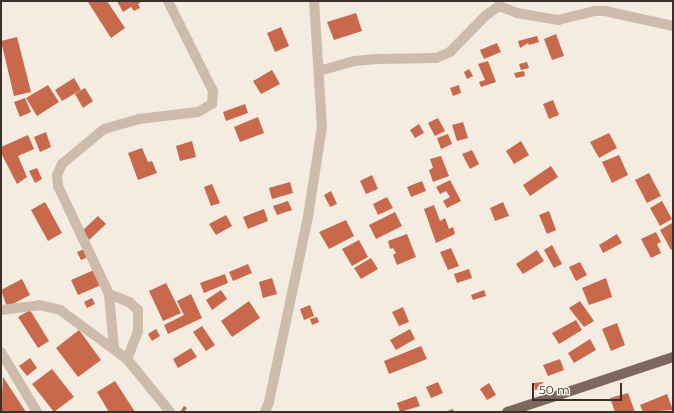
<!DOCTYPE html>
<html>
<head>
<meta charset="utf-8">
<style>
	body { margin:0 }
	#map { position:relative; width:674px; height:413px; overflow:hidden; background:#f4ebe1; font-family:Montserrat,sans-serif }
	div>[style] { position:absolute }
	.building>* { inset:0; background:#c8694b }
	.street>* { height:10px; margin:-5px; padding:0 5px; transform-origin:5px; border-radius:5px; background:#cdbbac }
	.primary>* { height:10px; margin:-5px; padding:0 5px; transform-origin:5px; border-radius:5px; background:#7d675c }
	span { translate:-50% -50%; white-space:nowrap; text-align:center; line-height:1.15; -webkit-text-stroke:3.5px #fbf5ee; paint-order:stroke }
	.frame { position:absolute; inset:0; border:2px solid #3b302b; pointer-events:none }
	.scale { position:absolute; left:532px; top:383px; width:90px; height:18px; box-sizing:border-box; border:2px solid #3b302b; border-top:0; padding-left:5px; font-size:12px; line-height:14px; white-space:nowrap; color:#3b302b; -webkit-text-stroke:3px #fbf5ee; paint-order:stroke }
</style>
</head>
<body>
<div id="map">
	<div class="building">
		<div style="clip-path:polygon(107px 1px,125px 28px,111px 38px,88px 2px)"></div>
		<div style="clip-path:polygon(117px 1px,142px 1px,138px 4px,140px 8px,134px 11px,131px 7px,123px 12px)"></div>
		<div style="clip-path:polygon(356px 13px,362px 31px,334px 40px,327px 22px)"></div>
		<div style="clip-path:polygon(281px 27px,289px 46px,275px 52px,267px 33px)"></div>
		<div style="clip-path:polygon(556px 34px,564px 56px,552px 60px,544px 39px)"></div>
		<div style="clip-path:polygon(537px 36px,539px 42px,529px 45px,528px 43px,520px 48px,518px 41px)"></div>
		<div style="clip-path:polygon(17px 37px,31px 92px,14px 96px,1px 41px)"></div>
		<div style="clip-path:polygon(497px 43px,501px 52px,484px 59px,480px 50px)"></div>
		<div style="clip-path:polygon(488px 61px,496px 82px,481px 87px,479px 82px,485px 80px,478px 64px)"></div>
		<div style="clip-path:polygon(527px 62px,529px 68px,521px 70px,519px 64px)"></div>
		<div style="clip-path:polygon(469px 69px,473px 76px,467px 79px,464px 72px)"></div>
		<div style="clip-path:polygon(272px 70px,280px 84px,261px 94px,253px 81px)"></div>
		<div style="clip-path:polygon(524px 71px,525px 76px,516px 78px,514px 73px)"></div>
		<div style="clip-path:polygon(74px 78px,81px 90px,62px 101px,55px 90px)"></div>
		<div style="clip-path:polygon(48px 85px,59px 102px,37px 116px,26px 98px)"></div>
		<div style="clip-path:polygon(459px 85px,461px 93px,453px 96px,450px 88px)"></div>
		<div style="clip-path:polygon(85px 88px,93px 101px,83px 108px,75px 94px)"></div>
		<div style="clip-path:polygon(25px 98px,31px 112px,20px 117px,14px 102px)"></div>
		<div style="clip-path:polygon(553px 100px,559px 115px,549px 119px,543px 104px)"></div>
		<div style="clip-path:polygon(245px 104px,248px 113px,226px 121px,223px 112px)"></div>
		<div style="clip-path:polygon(258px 117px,264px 133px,240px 142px,234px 127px)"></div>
		<div style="clip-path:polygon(438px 118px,445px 131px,435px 136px,428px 123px)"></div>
		<div style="clip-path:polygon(463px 122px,468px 138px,457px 141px,452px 125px)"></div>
		<div style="clip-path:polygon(419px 124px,424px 133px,415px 138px,410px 130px)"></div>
		<div style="clip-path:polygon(46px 132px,51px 147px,40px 152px,34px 137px)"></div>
		<div style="clip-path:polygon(609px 133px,617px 148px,599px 158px,590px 142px)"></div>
		<div style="clip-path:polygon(448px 134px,452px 144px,441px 149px,437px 138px)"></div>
		<div style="clip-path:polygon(28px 135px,34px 149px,18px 156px,27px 177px,17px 184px,1px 153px,1px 147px)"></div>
		<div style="clip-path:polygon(192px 141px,196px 157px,180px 161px,176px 146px)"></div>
		<div style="clip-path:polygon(521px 141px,529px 155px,514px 164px,506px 151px)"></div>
		<div style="clip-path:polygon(142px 148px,148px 162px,152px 161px,157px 173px,138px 180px,128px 153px)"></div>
		<div style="clip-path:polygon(472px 150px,479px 164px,470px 169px,462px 154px)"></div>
		<div style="clip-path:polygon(619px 155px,628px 175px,612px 183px,602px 162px)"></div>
		<div style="clip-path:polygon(441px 156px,449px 176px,433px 182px,429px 170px,433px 168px,430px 159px)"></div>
		<div style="clip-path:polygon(551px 166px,558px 177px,530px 196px,523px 185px)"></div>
		<div style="clip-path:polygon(37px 168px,42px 179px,35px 183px,29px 171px)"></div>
		<div style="clip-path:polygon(649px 173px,661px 196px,647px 203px,635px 180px)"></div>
		<div style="clip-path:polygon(372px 175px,378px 189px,366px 194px,360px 181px)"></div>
		<div style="clip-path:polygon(450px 180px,461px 201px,447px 208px,443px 201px,450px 197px,446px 191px,440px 194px,436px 187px)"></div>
		<div style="clip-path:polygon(422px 181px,426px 191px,411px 197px,407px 187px)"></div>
		<div style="clip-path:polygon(290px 182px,293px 193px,272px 199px,269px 188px)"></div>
		<div style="clip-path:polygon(212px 184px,220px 203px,211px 206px,204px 187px)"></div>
		<div style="clip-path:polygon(331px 191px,337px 204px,330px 207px,324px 195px)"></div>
		<div style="clip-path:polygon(387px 197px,393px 208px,378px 215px,373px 204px)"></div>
		<div style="clip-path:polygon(288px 201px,292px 210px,277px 215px,273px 206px)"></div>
		<div style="clip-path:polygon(662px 201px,672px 219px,660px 226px,650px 208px)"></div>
		<div style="clip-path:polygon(45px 202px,62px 233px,48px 241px,31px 210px)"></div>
		<div style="clip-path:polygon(503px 202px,509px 216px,495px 221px,490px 208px)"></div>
		<div style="clip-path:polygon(434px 205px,440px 221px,445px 218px,449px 229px,453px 227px,455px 234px,436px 243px,424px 209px)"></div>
		<div style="clip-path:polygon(264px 209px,268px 221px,248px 229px,243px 217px)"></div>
		<div style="clip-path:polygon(549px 211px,556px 230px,547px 234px,539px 215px)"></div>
		<div style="clip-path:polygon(395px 212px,402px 226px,376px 239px,369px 225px)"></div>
		<div style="clip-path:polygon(226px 215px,232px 226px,216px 235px,209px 224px)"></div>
		<div style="clip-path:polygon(98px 216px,106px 224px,89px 240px,81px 232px)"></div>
		<div style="clip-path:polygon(346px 220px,354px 236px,329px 249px,319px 232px)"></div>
		<div style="clip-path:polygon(672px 223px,673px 248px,671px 250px,660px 230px)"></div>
		<div style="clip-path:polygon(656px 232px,661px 242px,657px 244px,661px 253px,651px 258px,641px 239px)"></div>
		<div style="clip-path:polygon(407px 234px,416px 257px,397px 265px,393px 255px,396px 253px,393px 248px,390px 249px,388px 241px)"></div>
		<div style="clip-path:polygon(617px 234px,622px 243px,603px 253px,599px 245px)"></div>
		<div style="clip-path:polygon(359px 240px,368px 257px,352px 266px,342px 249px)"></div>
		<div style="clip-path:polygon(552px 245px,562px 264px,554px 268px,544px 250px)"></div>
		<div style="clip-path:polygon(451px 248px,459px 266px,448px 270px,440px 252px)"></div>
		<div style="clip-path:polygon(84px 249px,88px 257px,81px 260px,77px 252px)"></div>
		<div style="clip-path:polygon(537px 250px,544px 261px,523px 274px,516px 264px)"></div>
		<div style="clip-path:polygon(371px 258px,378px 269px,361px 279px,354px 268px)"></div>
		<div style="clip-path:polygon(580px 262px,587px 275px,576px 281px,569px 267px)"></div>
		<div style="clip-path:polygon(248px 264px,252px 273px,233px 281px,229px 272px)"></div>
		<div style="clip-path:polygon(469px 269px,472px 278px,457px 283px,454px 274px)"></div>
		<div style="clip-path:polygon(94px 270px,101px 285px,78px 295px,71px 280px)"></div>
		<div style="clip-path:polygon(225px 274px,228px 283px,204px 293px,200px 283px)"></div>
		<div style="clip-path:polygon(272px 278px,277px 294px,263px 298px,259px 282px)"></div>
		<div style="clip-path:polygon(606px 278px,612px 297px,589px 305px,582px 288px)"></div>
		<div style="clip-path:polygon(22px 279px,30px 295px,7px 307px,1px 290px)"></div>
		<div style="clip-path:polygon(166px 283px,181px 313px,163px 321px,149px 291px)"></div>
		<div style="clip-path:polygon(221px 290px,227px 299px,212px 310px,206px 300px)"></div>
		<div style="clip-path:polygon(484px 290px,486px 296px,473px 300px,471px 295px)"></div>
		<div style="clip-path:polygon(191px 294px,202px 318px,168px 334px,164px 325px,184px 315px,177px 301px)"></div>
		<div style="clip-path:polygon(92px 298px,95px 304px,87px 308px,84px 302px)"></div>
		<div style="clip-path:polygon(249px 301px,260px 318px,232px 337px,221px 321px)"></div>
		<div style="clip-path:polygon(580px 301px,594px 321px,584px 327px,569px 308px)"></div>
		<div style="clip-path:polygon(310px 305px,314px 316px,304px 320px,300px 309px)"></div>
		<div style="clip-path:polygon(403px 307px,409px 322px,399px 326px,392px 312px)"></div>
		<div style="clip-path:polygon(30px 310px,49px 341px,38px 348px,18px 317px)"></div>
		<div style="clip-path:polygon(317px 317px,319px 322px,312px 325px,310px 319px)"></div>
		<div style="clip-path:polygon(576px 320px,582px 330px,559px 344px,552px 333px)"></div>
		<div style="clip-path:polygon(617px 323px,625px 345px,611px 351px,602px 329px)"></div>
		<div style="clip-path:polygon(202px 326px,215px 345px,206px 351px,193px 332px)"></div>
		<div style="clip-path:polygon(156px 329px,160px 336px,152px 341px,148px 334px)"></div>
		<div style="clip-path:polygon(410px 329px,415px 339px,396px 350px,390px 340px)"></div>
		<div style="clip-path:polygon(79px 330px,101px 360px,78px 377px,56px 348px)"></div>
		<div style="clip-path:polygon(590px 339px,596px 350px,574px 363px,568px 353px)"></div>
		<div style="clip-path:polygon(421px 346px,427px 359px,389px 374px,384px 361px)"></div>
		<div style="clip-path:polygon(191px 348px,197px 357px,178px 368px,173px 359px)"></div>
		<div style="clip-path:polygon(30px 358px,37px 368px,27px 376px,19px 366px)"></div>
		<div style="clip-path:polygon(560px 359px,564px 370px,548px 376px,543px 365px)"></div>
		<div style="clip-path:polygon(52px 369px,74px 397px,54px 412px,32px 384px)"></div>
		<div style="clip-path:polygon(3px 377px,26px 412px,1px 412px)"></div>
		<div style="clip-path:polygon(115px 381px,135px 412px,109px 412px,97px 392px)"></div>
		<div style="clip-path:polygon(438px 382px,443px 393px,431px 398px,426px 387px)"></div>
		<div style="clip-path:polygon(543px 382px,544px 388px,535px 390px,534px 383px)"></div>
		<div style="clip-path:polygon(489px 383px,496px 395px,487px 400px,480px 389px)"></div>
		<div style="clip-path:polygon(628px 393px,635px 412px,615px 412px,610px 398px)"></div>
		<div style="clip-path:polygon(667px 394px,673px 410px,643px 412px,640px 405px)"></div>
		<div style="clip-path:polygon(416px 396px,420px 406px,400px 412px,397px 403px)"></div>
		<div style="clip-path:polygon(184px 406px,187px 408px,184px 412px,180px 412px)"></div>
		<div style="clip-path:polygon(453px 409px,454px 412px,444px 412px)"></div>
	</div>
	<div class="street">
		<div style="left:319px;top:71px;width:36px;rotate:-16deg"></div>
		<div style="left:354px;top:61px;width:23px;rotate:-5deg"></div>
		<div style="left:377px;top:59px;width:59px;rotate:-1deg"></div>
		<div style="left:436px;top:58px;width:15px;rotate:-23deg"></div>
		<div style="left:450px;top:52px;width:50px;rotate:-45.8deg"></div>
		<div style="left:485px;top:16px;width:17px;rotate:-36deg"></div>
		<div style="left:499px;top:6px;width:19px;rotate:21deg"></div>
		<div style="left:517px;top:13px;width:42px;rotate:9.7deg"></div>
		<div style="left:558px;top:20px;width:37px;rotate:-14deg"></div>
		<div style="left:594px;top:11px;width:11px"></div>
		<div style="left:605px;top:11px;width:70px;rotate:12.4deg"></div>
		<div style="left:109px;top:294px;width:22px;rotate:22deg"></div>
		<div style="left:129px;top:302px;width:12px;rotate:42deg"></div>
		<div style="left:138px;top:310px;width:21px;rotate:90deg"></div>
		<div style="left:138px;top:331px;width:30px;rotate:111deg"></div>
		<div style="left:1px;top:310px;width:38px;rotate:-7deg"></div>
		<div style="left:39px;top:305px;width:22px;rotate:13deg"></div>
		<div style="left:60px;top:310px;width:83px;rotate:36.2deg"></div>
		<div style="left:127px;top:359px;width:68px;rotate:50.9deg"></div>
		<div style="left:114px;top:348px;width:54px;rotate:-95.3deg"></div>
		<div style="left:109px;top:294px;width:119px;rotate:-115.3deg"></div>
		<div style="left:58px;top:186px;width:11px;rotate:-95deg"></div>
		<div style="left:57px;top:175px;width:12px;rotate:-66deg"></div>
		<div style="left:62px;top:164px;width:55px;rotate:-39.8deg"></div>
		<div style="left:104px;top:129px;width:36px;rotate:-16deg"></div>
		<div style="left:139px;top:119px;width:59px;rotate:-6.8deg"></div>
		<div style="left:198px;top:112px;width:16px;rotate:-30deg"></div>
		<div style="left:212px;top:104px;width:13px;rotate:-86deg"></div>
		<div style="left:213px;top:91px;width:101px;rotate:-116.6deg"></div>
		<div style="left:1px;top:352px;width:70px;rotate:59deg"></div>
		<div style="left:265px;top:412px;width:11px;rotate:-68deg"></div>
		<div style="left:269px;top:402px;width:189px;rotate:-78.1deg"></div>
		<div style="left:308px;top:217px;width:91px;rotate:-81.2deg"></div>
		<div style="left:322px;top:127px;width:126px;rotate:-93.6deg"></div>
	</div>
	<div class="primary">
		<div style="left:507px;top:412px;width:175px;rotate:-18.3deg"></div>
	</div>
	<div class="frame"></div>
	<div class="scale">50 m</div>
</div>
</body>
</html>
